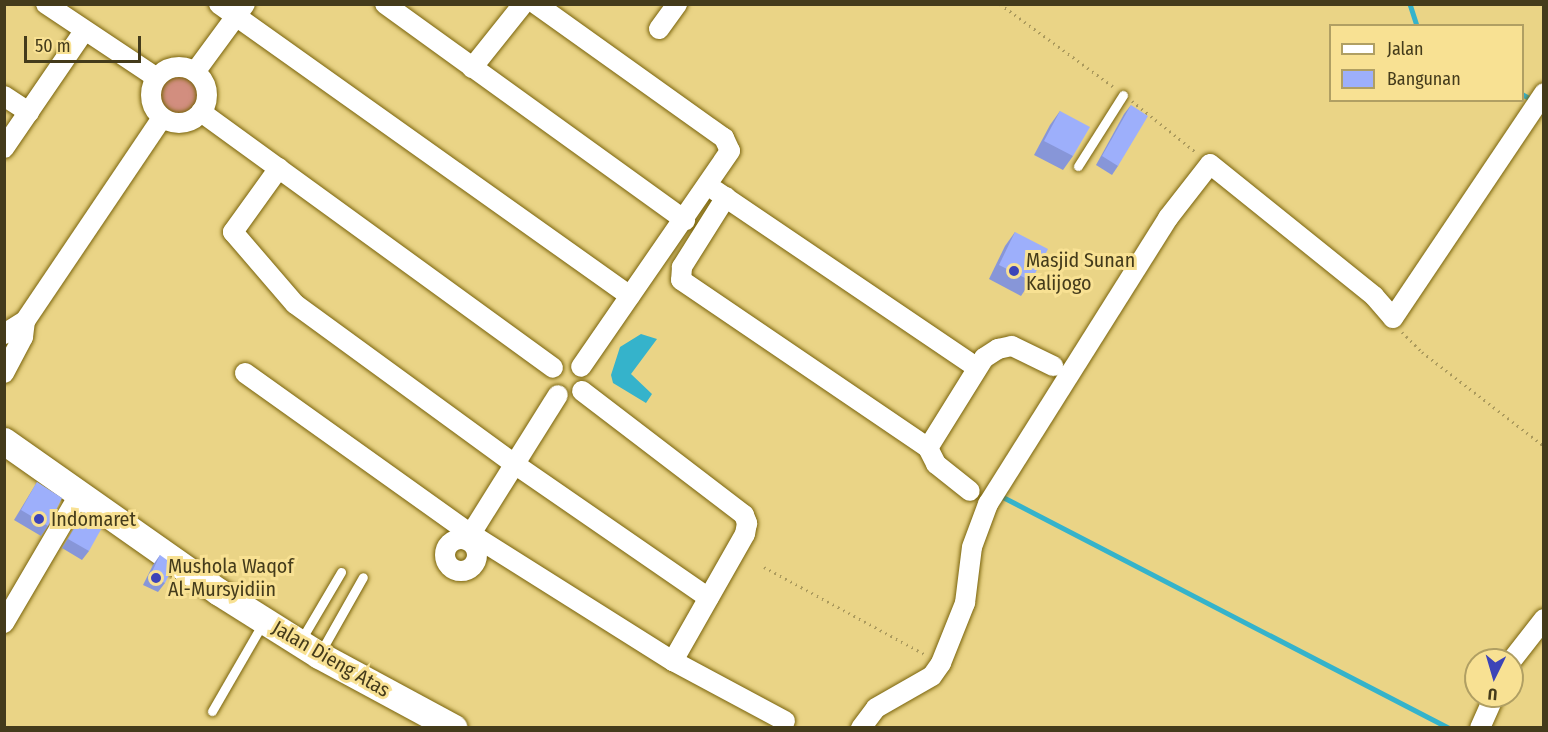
<!DOCTYPE html>
<html>
<head>
<meta charset="utf-8">
<style>
	body { margin:0 }
	#map { position:relative; width:1548px; height:732px; overflow:hidden; background:#ead486; font-family:"Fira Sans Condensed",sans-serif }
	div>[style] { position:absolute }
	.green>* { inset:0; background:#d28e7f }
	.round { border-radius:50% }
	.water>* { inset:0; background:#35b3cb }
	.stream>* { height:4.5px; margin:-2.25px; padding:0 2.25px; transform-origin:2.25px; border-radius:2.25px; background:#35b3cb }
	.path>* { height:3px; margin-top:-1.5px; transform-origin:0; background:repeating-linear-gradient(90deg,#ab9a5d 0 1.5px,transparent 0 6px) }
	.roads { filter:drop-shadow(0 0 2px #79630b) drop-shadow(0 0 2px #79630b) }
	.lane>* { height:9px; margin:-4.5px; padding:0 4.5px; transform-origin:4.5px; border-radius:4.5px; background:#fff }
	.street>* { height:20px; margin:-10px; padding:0 10px; transform-origin:10px; border-radius:10px; background:#fff }
	.street>.ring { margin:-10px; padding:0; box-sizing:content-box; background:none; border:20px solid #fff; border-radius:50% }
	.secondary>* { height:27px; margin:-13.5px; padding:0 13.5px; transform-origin:13.5px; border-radius:13.5px; background:#fff }
	.wall>* { inset:0; background:#8796d8 }
	.building>* { inset:0; background:#9daffb }
	.dots>* { width:16px; height:16px; translate:-50% -50%; box-sizing:border-box; border:3px solid #f8e193; border-radius:50% }
	span { translate:-50% -50%; white-space:nowrap; text-align:center; line-height:1.15; -webkit-text-stroke:6px #f8e193; paint-order:stroke }
	.poi-label { font-size:20px; color:#443b1b }
	.left { translate:0 -50%; text-align:left }
	.street-label { font-size:20px; color:#443b1b }
	.frame { position:absolute; inset:0; border:6px solid #443b1b; pointer-events:none }
	.legend { position:absolute; left:1329px; top:24px; width:195px; height:78px; box-sizing:border-box; background:#f8e193; border:2px solid #b09f63; margin:0; padding:8px 10px; list-style:none; font-size:18px; color:#443b1b }
	.legend li { display:flex; align-items:center; gap:12px; height:30px }
	.legend b { width:30px; border:2px solid #b09f63 }
	.north { position:absolute; left:1464px; top:648px; width:60px; height:60px; box-sizing:border-box; background:#f8e193; border:2px solid #b09f63; border-radius:50%; rotate:185deg; font-size:16px; font-weight:700; line-height:24px; text-align:center; color:#443b1b }
	.north::after { content:''; display:block; margin:auto; width:21px; height:27px; background:#3c44b8; clip-path:polygon(50% 0,100% 100%,50% 72%,0 100%) }
	.scale { position:absolute; left:24px; top:36px; width:117px; height:27px; box-sizing:border-box; border:3px solid #443b1b; border-top:0; padding-left:8px; font-size:18px; line-height:21px; white-space:nowrap; color:#443b1b; -webkit-text-stroke:4px #f8e193; paint-order:stroke }
</style>
</head>
<body>
<div id="map">
	<div class="green">
		<div class="round" style="left:160px;top:77px;width:38px;height:38px"></div>
	</div>
	<div class="water">
		<div style="clip-path:polygon(641px 334px,657px 339px,631px 374px,652px 394px,646px 403px,613px 383px,611px 375px,620px 347px)"></div>
	</div>
	<div class="stream">
		<div style="left:1410px;top:4px;width:23px;rotate:72deg"></div>
		<div style="left:1522px;top:94px;width:13px;rotate:29deg"></div>
		<div style="left:1003px;top:497px;width:502px;rotate:27.38deg"></div>
	</div>
	<div class="path">
		<div style="left:1000px;top:4px;width:142px;rotate:36.1deg"></div>
		<div style="left:1132px;top:101px;width:83px;rotate:38.7deg"></div>
		<div style="left:1402px;top:332px;width:28px;rotate:45deg"></div>
		<div style="left:1422px;top:352px;width:154px;rotate:37.6deg"></div>
		<div style="left:764px;top:567px;width:184px;rotate:28.5deg"></div>
	</div>
	<div class="roads">
		<div class="lane">
			<div style="left:1078px;top:166px;width:84px;rotate:-57.6deg"></div>
			<div style="left:301px;top:640px;width:79px;rotate:-59.5deg"></div>
			<div style="left:320px;top:653px;width:87px;rotate:-60.5deg"></div>
			<div style="left:212px;top:711px;width:102px;rotate:-59.9deg"></div>
		</div>
		<div class="street">
			<div style="left:46px;top:4px;width:133px;rotate:33.7deg"></div>
			<div style="left:219px;top:4px;width:504px;rotate:35.39deg"></div>
			<div style="left:385px;top:4px;width:370px;rotate:35.8deg"></div>
			<div style="left:536px;top:4px;width:231px;rotate:35.5deg"></div>
			<div style="left:724px;top:138px;width:14px;rotate:65deg"></div>
			<div style="left:730px;top:151px;width:262px;rotate:124.6deg"></div>
			<div style="left:659px;top:29px;width:31px;rotate:-54deg"></div>
			<div class="ring" style="left:151px;top:67px;width:36px;height:36px"></div>
			<div style="left:472px;top:68px;width:82px;rotate:-51.4deg"></div>
			<div style="left:195px;top:72px;width:84px;rotate:-53.7deg"></div>
			<div style="left:4px;top:96px;width:30px;rotate:33deg"></div>
			<div style="left:201px;top:112px;width:435px;rotate:36deg"></div>
			<div style="left:4px;top:148px;width:142px;rotate:-55.6deg"></div>
			<div style="left:279px;top:168px;width:79px;rotate:125.7deg"></div>
			<div style="left:233px;top:232px;width:95px;rotate:49.3deg"></div>
			<div style="left:295px;top:304px;width:273px;rotate:36.1deg"></div>
			<div style="left:516px;top:465px;width:234px;rotate:34.6deg"></div>
			<div style="left:716px;top:191px;width:314px;rotate:34.1deg"></div>
			<div style="left:726px;top:197px;width:83px;rotate:122.2deg"></div>
			<div style="left:682px;top:267px;width:13px;rotate:94deg"></div>
			<div style="left:681px;top:280px;width:299px;rotate:34.2deg"></div>
			<div style="left:928px;top:448px;width:18px;rotate:63deg"></div>
			<div style="left:936px;top:464px;width:43px;rotate:38.5deg"></div>
			<div style="left:4px;top:334px;width:25px;rotate:-32deg"></div>
			<div style="left:4px;top:373px;width:41px;rotate:-62.2deg"></div>
			<div style="left:23px;top:337px;width:16px;rotate:-83deg"></div>
			<div style="left:25px;top:321px;width:245px;rotate:-56deg"></div>
			<div style="left:245px;top:373px;width:277px;rotate:35.5deg"></div>
			<div style="left:471px;top:534px;width:239px;rotate:32.2deg"></div>
			<div style="left:673px;top:661px;width:127px;rotate:28.2deg"></div>
			<div style="left:582px;top:391px;width:204px;rotate:37.4deg"></div>
			<div style="left:744px;top:515px;width:9px;rotate:69deg"></div>
			<div style="left:747px;top:523px;width:11px;rotate:100deg"></div>
			<div style="left:745px;top:534px;width:146px;rotate:119.6deg"></div>
			<div style="left:928px;top:448px;width:106px;rotate:-58.1deg"></div>
			<div style="left:984px;top:358px;width:17px;rotate:-33deg"></div>
			<div style="left:998px;top:349px;width:14px;rotate:-12deg"></div>
			<div style="left:1012px;top:346px;width:46px;rotate:26deg"></div>
			<div class="ring" style="left:445px;top:539px;width:12px;height:12px"></div>
			<div style="left:467px;top:540px;width:171px;rotate:-57.9deg"></div>
			<div style="left:4px;top:623px;width:148px;rotate:-59.6deg"></div>
			<div style="left:1512px;top:660px;width:52px;rotate:-52deg"></div>
			<div style="left:861px;top:728px;width:25px;rotate:-53deg"></div>
			<div style="left:876px;top:708px;width:64px;rotate:-29.7deg"></div>
			<div style="left:932px;top:676px;width:16px;rotate:-55deg"></div>
			<div style="left:941px;top:663px;width:65px;rotate:-68.2deg"></div>
			<div style="left:965px;top:603px;width:56px;rotate:-82.9deg"></div>
			<div style="left:972px;top:547px;width:46px;rotate:-69.6deg"></div>
			<div style="left:988px;top:504px;width:338px;rotate:-57.8deg"></div>
			<div style="left:1168px;top:218px;width:68px;rotate:-52.1deg"></div>
			<div style="left:1210px;top:164px;width:211px;rotate:38.8deg"></div>
			<div style="left:1374px;top:296px;width:29px;rotate:49deg"></div>
			<div style="left:1393px;top:318px;width:271px;rotate:-56.1deg"></div>
			<div style="left:1480px;top:728px;width:35px;rotate:-66deg"></div>
		</div>
		<div class="secondary">
			<div style="left:4px;top:441px;width:263px;rotate:35.1deg"></div>
			<div style="left:219px;top:592px;width:118px;rotate:32.2deg"></div>
			<div style="left:319px;top:655px;width:153px;rotate:28.4deg"></div>
		</div>
	</div>
	<div class="wall">
		<div style="clip-path:polygon(1131px 105px,1118px 166px,1112px 175px,1096px 165px,1124px 114px)"></div>
		<div style="clip-path:polygon(1060px 111px,1073px 156px,1063px 170px,1034px 155px,1050px 125px)"></div>
		<div style="clip-path:polygon(1015px 232px,1031px 281px,1021px 296px,989px 279px,1005px 246px)"></div>
		<div style="clip-path:polygon(37px 482px,48px 526px,41px 536px,14px 520px)"></div>
		<div style="clip-path:polygon(84px 512px,89px 551px,82px 560px,62px 548px)"></div>
		<div style="clip-path:polygon(160px 555px,165px 583px,158px 592px,143px 585px,153px 565px)"></div>
	</div>
	<div class="building">
		<div style="clip-path:polygon(1131px 105px,1148px 116px,1118px 166px,1102px 156px)"></div>
		<div style="clip-path:polygon(1060px 111px,1090px 127px,1073px 156px,1044px 141px)"></div>
		<div style="clip-path:polygon(1015px 232px,1048px 249px,1031px 281px,999px 265px)"></div>
		<div style="clip-path:polygon(37px 482px,62px 498px,48px 526px,21px 510px)"></div>
		<div style="clip-path:polygon(84px 512px,104px 524px,89px 551px,68px 539px)"></div>
		<div style="clip-path:polygon(160px 555px,174px 565px,165px 583px,150px 576px)"></div>
	</div>
	<div class="dots">
		<div style="left:1014px;top:271px;background:#3c44b8"></div>
		<div style="left:39px;top:519px;background:#3c44b8"></div>
		<div style="left:156px;top:578px;background:#3c44b8"></div>
	</div>
	<div class="poi-label">
		<span class="left" style="left:1026px;top:272px">Masjid Sunan<br>Kalijogo</span>
		<span class="left" style="left:51px;top:519px">Indomaret</span>
		<span class="left" style="left:168px;top:578px">Mushola Waqof<br>Al-Mursyidiin</span>
	</div>
	<div class="street-label">
		<span style="left:331px;top:659px;rotate:30deg">Jalan Dieng Atas</span>
	</div>
	<div class="frame"></div>
	<ul class="legend">
	<li><b style="height:8px;background:#fff"></b>Jalan</li>
	<li><b style="height:16px;background:#9daffb"></b>Bangunan</li>
	</ul>
	<div class="north">U</div>
	<div class="scale">50 m</div>
</div>
</body>
</html>
